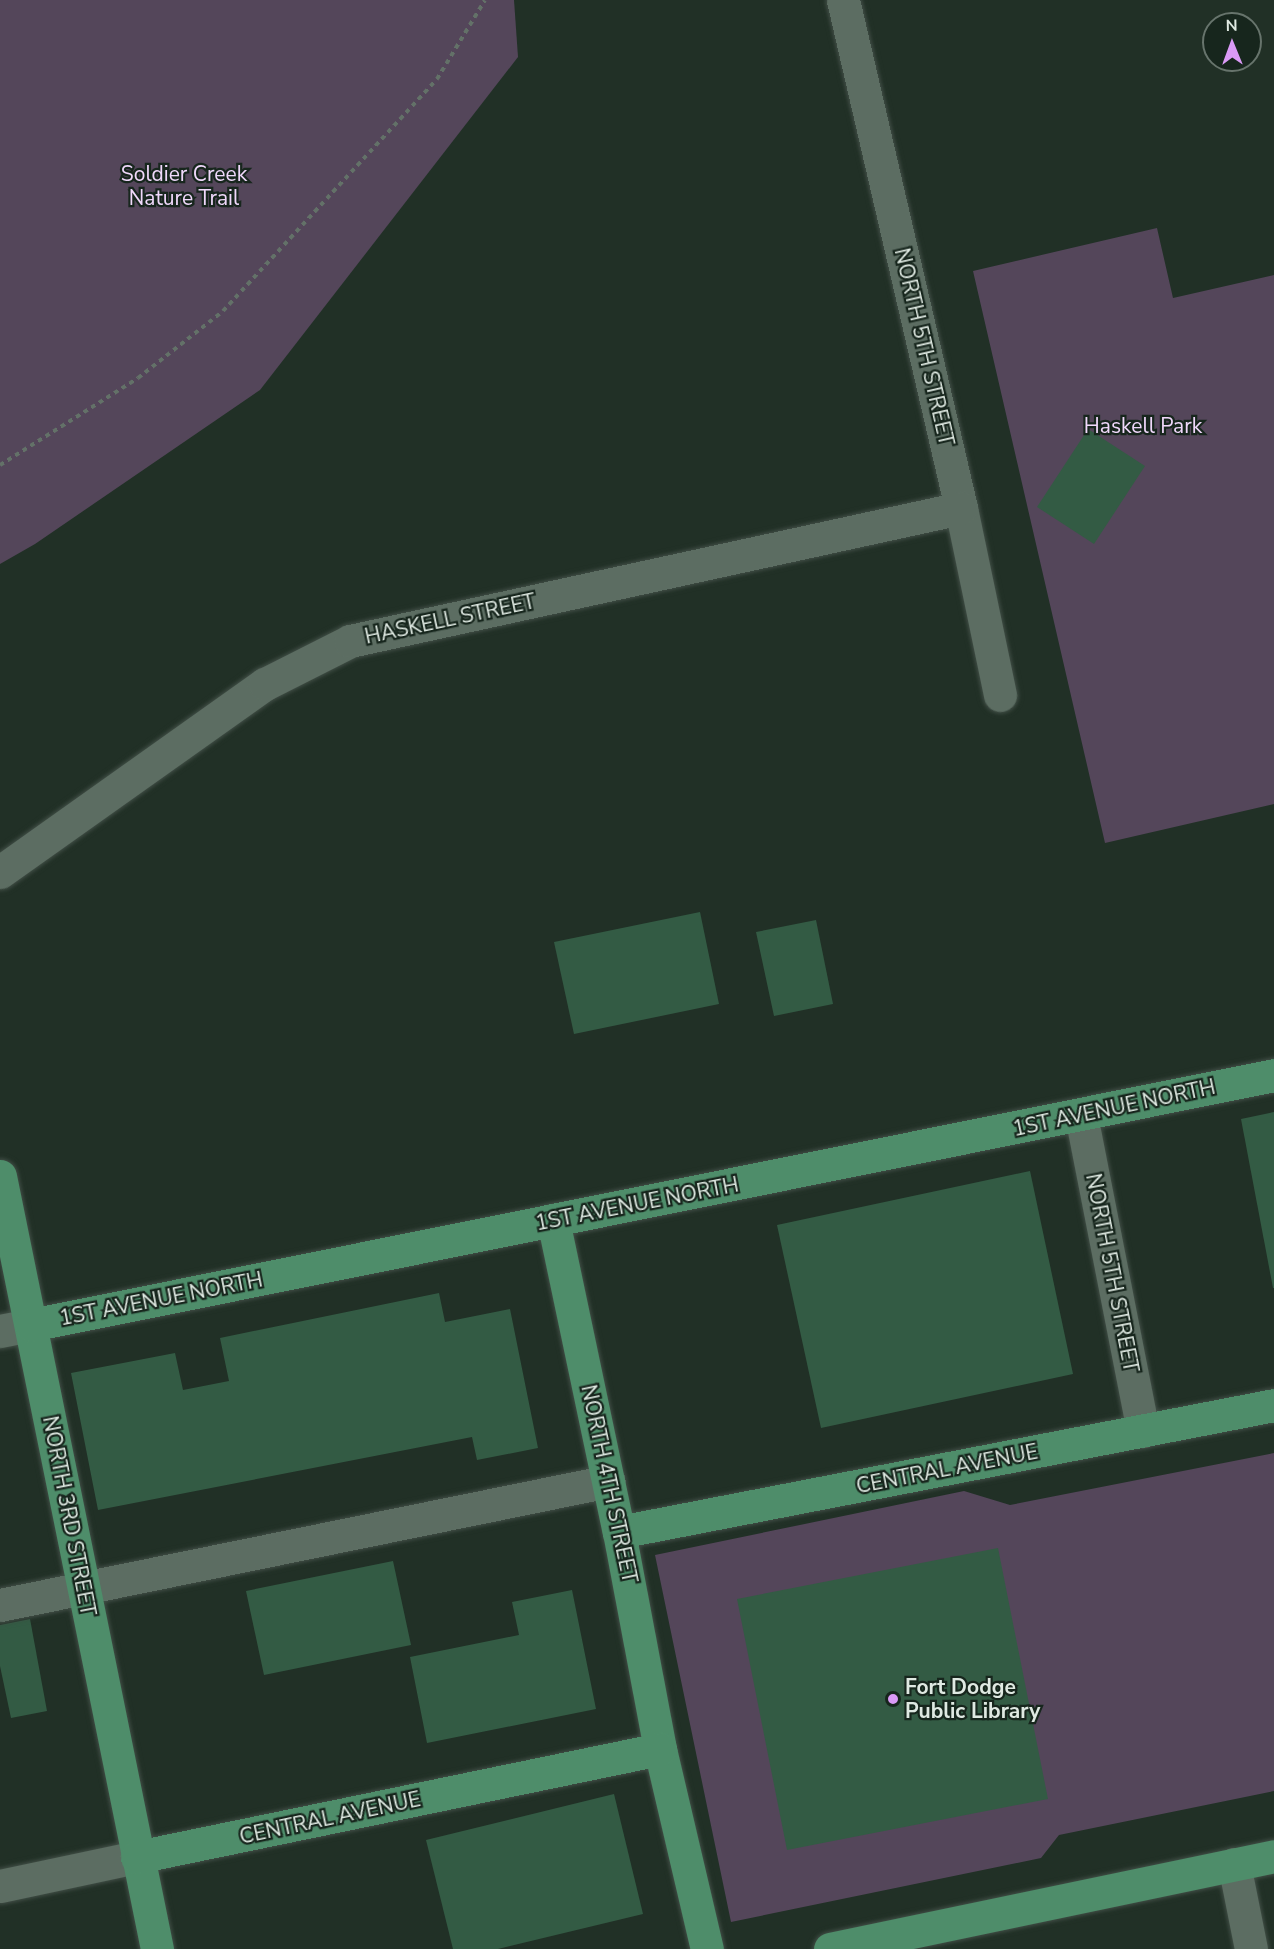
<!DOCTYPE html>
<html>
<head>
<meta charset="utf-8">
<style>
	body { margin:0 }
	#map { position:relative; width:1274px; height:1949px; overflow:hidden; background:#213026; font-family:"Nunito Sans",sans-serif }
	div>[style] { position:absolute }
	.green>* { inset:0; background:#54465a }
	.building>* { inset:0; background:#335b44 }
	.path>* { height:4px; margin-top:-2px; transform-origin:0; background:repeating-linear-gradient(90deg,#637168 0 4.5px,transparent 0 9px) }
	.roads { filter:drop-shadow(0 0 2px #414e46) drop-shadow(0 0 2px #414e46) }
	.minor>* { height:33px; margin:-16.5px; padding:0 16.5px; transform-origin:16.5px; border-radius:16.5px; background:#5c6d62 }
	.major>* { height:33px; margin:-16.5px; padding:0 16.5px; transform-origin:16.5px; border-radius:16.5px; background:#4e8d6a }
	.dots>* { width:16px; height:16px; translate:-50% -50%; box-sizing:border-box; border:3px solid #17261d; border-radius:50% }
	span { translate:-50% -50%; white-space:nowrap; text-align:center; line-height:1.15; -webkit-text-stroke:4.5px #17261d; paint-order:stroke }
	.park-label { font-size:21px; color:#f0d8fb }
	.street-label { font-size:21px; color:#dfe9e2 }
	.poi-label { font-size:21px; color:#dfe9e2; font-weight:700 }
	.left { translate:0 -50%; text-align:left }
	.north { position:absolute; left:1202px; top:12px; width:60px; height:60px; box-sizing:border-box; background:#17261d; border:2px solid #67746c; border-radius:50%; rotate:359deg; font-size:16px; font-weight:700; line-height:24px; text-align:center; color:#dfe9e2 }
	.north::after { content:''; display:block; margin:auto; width:21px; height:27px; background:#da9af6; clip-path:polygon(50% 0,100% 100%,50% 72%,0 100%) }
</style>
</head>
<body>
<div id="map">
	<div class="green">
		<div style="clip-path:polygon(0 0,514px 0,518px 57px,260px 390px,35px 544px,0 564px)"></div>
		<div style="clip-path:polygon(1157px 228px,1173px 298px,1274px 275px,1274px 804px,1105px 843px,973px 271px)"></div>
		<div style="clip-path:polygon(1274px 1453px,1274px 1791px,1059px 1835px,1041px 1858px,731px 1922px,655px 1555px,964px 1491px,1010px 1505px)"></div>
	</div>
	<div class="building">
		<div style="clip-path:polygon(1088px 429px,1145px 466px,1094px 544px,1037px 507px)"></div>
		<div style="clip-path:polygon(700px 912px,719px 1004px,574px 1034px,554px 942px)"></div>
		<div style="clip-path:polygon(816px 920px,833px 1004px,774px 1016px,756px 932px)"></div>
		<div style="clip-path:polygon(1274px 1112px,1274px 1288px,1273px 1288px,1241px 1119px)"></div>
		<div style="clip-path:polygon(1030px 1171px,1073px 1374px,821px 1428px,777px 1225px)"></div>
		<div style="clip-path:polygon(439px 1293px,445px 1322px,510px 1309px,538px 1448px,477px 1460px,472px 1437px,98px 1510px,71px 1373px,175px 1353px,183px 1390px,229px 1381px,220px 1338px)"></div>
		<div style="clip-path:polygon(998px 1548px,1048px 1799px,787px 1850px,737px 1599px)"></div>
		<div style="clip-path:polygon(393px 1561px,411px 1645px,264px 1675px,246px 1591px)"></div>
		<div style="clip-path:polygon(572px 1590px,596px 1709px,427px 1743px,410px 1657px,519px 1635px,512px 1602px)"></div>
		<div style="clip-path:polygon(30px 1619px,47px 1711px,11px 1718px,0 1666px,0 1625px)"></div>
		<div style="clip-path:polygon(614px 1794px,643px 1914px,498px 1949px,453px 1949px,426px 1840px)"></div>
	</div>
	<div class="path">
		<div style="left:0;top:465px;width:163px;rotate:-32.2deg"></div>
		<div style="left:138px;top:378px;width:108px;rotate:-38.2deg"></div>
		<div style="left:223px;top:311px;width:316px;rotate:-47.3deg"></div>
		<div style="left:437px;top:79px;width:92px;rotate:-58.7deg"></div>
	</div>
	<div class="roads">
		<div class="minor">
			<div style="left:843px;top:0;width:522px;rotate:76.92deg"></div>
			<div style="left:961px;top:508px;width:191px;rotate:78.2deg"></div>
			<div style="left:0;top:872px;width:325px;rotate:-35.4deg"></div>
			<div style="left:265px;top:684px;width:95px;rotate:-26.8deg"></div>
			<div style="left:350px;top:641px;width:625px;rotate:-12.28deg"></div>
			<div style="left:1081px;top:1115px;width:322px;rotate:78.9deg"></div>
			<div style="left:0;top:1331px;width:32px;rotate:-11deg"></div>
			<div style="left:0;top:1605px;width:621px;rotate:-11.51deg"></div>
			<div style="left:1234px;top:1864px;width:87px;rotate:78.7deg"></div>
			<div style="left:0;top:1886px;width:140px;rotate:-12deg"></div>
		</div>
		<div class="major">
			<div style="left:0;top:1176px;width:789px;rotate:78.52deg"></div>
			<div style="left:553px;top:1220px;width:319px;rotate:78.1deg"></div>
			<div style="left:619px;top:1532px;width:221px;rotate:79.3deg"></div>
			<div style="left:660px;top:1749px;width:205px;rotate:76.8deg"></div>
			<div style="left:31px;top:1325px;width:1268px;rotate:-11.37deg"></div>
			<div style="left:619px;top:1532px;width:667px;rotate:-10.97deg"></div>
			<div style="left:137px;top:1857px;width:534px;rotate:-11.67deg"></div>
			<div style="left:830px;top:1949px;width:454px;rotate:-11.8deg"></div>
		</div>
	</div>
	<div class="dots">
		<div style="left:893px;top:1699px;background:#da9af6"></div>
	</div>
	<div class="park-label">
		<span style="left:184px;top:186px">Soldier Creek<br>Nature Trail</span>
		<span style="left:1143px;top:426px">Haskell Park</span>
	</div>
	<div class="street-label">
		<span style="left:924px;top:347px;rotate:77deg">NORTH 5TH STREET</span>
		<span style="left:450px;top:619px;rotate:-12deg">HASKELL STREET</span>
		<span style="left:1114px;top:1108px;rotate:-12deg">1ST AVENUE NORTH</span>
		<span style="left:637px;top:1204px;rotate:-11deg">1ST AVENUE NORTH</span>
		<span style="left:1112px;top:1273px;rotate:79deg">NORTH 5TH STREET</span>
		<span style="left:161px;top:1299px;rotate:-11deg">1ST AVENUE NORTH</span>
		<span style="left:947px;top:1469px;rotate:-11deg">CENTRAL AVENUE</span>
		<span style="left:609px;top:1484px;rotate:78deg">NORTH 4TH STREET</span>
		<span style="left:69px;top:1516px;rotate:79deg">NORTH 3RD STREET</span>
		<span style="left:330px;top:1818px;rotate:-12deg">CENTRAL AVENUE</span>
	</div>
	<div class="poi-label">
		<span class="left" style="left:905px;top:1699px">Fort Dodge<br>Public Library</span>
	</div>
	<div class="north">N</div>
</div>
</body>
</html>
